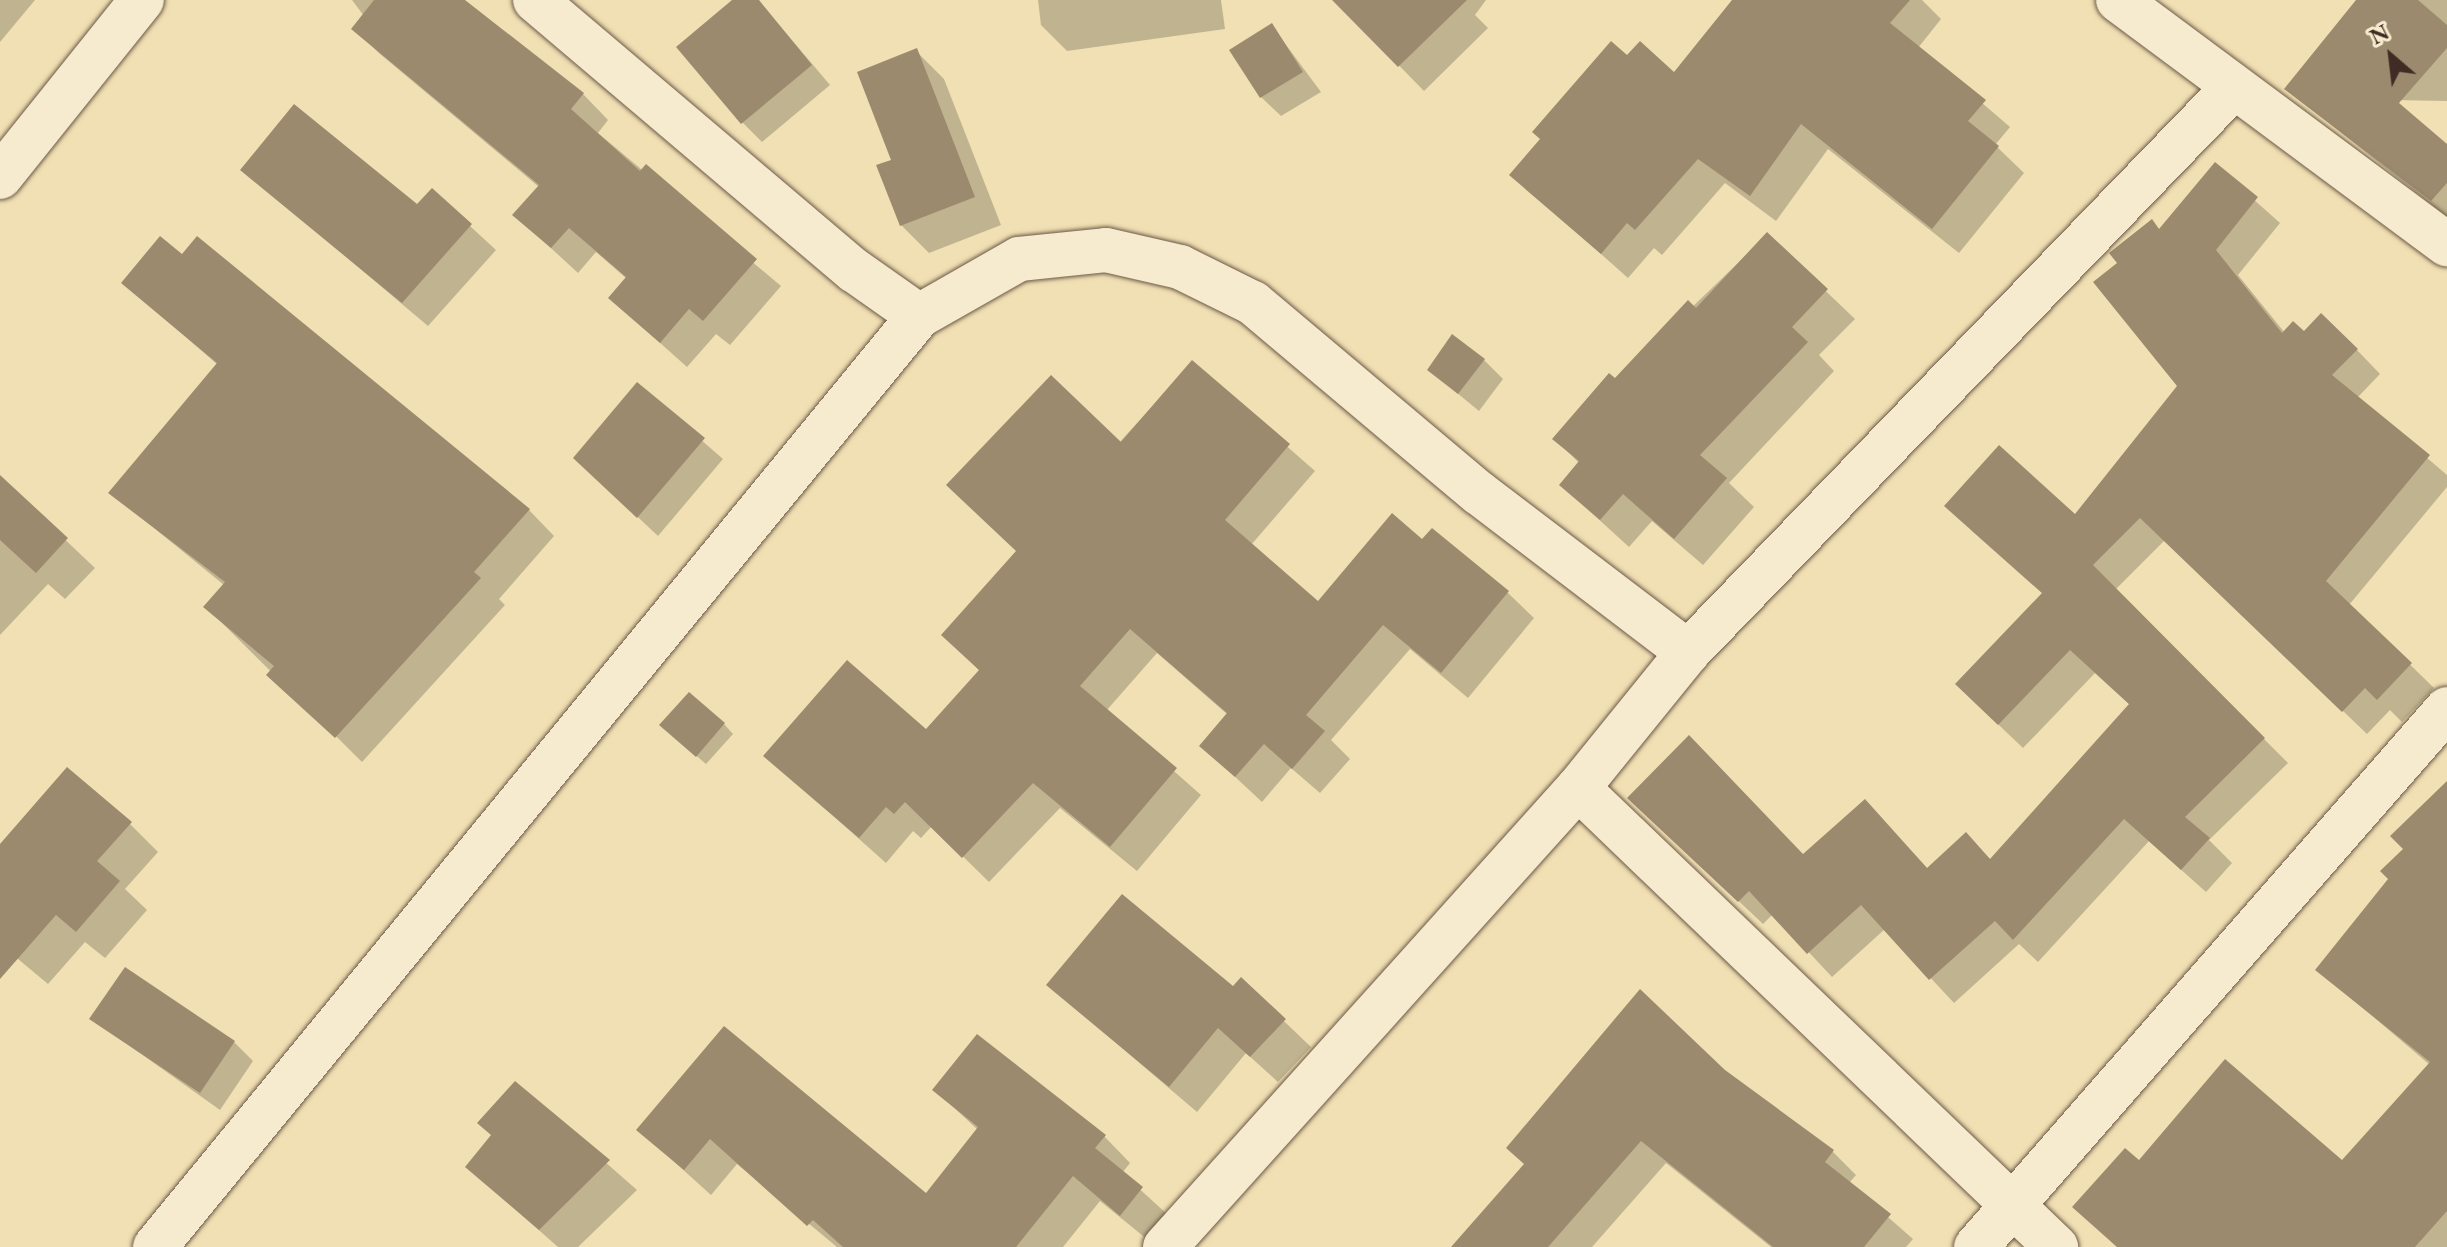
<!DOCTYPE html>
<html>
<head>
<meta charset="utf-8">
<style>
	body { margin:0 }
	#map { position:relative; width:2447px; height:1247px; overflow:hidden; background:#f1e0b3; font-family:"EB Garamond",serif }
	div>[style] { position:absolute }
	.shadow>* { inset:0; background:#0003 }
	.building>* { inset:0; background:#9c8a6e }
	.roads { filter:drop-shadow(0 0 2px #6c5948) drop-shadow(0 0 2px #6c5948) }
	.minor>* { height:44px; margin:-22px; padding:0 22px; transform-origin:22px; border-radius:22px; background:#f6ebce }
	span { translate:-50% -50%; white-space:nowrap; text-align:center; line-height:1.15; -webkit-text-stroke:7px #f6ebce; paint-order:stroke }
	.north { position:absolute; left:2351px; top:16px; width:80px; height:80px; -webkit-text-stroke:6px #f6ebce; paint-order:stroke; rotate:332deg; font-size:22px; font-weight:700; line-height:32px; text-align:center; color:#402c24 }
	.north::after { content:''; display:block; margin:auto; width:28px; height:36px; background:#402c24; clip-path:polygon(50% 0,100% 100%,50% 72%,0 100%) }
</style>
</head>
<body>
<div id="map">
	<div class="shadow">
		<div style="clip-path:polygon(0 0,35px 0,0 42px)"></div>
		<div style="clip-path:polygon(352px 0,463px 0,583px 94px,608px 120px,598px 133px,781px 286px,730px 345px,716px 334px,687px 367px,610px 298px,627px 279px,596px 252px,578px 273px,515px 215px,539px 187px,380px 54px,354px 29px,364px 16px)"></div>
		<div style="clip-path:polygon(735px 0,758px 0,830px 85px,762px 142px,742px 122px)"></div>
		<div style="clip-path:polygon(1038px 0,1221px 0,1225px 29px,1067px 51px,1041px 25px)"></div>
		<div style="clip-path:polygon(1335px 0,1486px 0,1475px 15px,1488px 28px,1424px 91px)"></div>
		<div style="clip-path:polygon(1749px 0,1922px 0,1941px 19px,1918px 48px,2010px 127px,1995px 145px,2024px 173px,1959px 253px,1828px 149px,1776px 221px,1725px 183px,1662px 255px,1654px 248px,1628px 278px,1512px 175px,1627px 58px,1674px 75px)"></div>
		<div style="clip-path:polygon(2359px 0,2447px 0,2447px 101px,2392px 100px,2447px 146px,2447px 217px,2286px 89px)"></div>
		<div style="clip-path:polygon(1272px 26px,1321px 92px,1281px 116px,1261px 97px)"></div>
		<div style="clip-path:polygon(916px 51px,944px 79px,1001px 225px,929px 253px,901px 225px,893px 161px)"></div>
		<div style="clip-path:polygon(2215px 165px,2280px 223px,2238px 275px,2285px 333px,2357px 350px,2380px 374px,2357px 398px,2447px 475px,2447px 487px,2349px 605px,2434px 688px,2402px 722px,2390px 710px,2367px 734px,2165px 540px,2115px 590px,2288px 763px,2209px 840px,2232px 863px,2206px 892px,2149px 841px,2038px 962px,2019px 944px,1954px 1003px,1885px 929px,1832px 977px,1773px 914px,1763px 924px,1654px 821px,1803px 856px,1865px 802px,1928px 869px,1966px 835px,1991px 860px,2130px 705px,2095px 673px,2023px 748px,1981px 708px,2043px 594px,1971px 530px,2076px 517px,2179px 386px,2160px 231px)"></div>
		<div style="clip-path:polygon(243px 170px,417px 207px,432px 191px,496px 250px,428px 326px)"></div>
		<div style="clip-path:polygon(1767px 235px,1855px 319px,1819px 355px,1834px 371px,1729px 483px,1754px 507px,1703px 565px,1652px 521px,1629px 547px,1561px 485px,1579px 463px,1555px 439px)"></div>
		<div style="clip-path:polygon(123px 283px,529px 510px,554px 536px,499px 599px,505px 605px,362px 762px,206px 607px,224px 585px,111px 493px,218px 365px)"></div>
		<div style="clip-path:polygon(1484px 360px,1503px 379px,1479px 411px,1429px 370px)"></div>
		<div style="clip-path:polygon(1192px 363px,1315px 471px,1251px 545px,1318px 604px,1422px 541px,1508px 593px,1534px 618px,1468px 698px,1410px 649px,1331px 740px,1350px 759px,1320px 793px,1291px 768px,1262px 802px,1202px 746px,1228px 715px,1157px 653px,1106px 711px,1201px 795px,1137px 871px,1060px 808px,989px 882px,932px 826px,921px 838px,913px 831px,886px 863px,766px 756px,927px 731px,980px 671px,943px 635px)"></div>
		<div style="clip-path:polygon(638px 385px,723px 459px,658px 536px,595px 477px)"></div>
		<div style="clip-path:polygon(0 478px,95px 568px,65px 599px,48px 584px,0 635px)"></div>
		<div style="clip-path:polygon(724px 724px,733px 734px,706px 764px,671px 734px)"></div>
		<div style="clip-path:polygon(2447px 784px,2447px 1247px,2117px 1247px,2075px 1207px,2139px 1163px,2342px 1163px,2430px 1065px,2318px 970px,2390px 879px)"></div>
		<div style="clip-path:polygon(130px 824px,158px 852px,125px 889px,147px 910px,105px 958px,85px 942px,48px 984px,0 944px,0 848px)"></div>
		<div style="clip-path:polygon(1241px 980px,1311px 1047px,1278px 1082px,1246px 1053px,1197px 1112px,1048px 985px,1233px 988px)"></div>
		<div style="clip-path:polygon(92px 1019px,234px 1042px,253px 1061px,220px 1110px)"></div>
		<div style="clip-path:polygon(724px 1029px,926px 1196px,978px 1130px,935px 1090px,1104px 1136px,1130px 1163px,1122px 1173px,1168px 1215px,1148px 1240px,1100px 1201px,1063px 1247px,837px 1247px,737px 1164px,711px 1195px,639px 1130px)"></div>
		<div style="clip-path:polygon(1724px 1071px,1833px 1152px,1856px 1175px,1849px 1183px,1913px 1239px,1906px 1247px,1771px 1247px,1666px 1163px,1592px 1247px,1454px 1247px)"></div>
		<div style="clip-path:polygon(515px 1083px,637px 1190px,578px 1247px,558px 1247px,467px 1167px,493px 1136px)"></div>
	</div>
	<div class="building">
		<div style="clip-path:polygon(374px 0,465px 0,584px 93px,571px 109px,640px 171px,646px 164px,757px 259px,703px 321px,689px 309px,660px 343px,608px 298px,626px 277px,569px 228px,551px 248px,512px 215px,539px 185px,351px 29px)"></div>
		<div style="clip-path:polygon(732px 0,759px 0,812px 65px,741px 124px,676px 47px)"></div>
		<div style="clip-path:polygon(1332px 0,1467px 0,1398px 67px)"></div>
		<div style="clip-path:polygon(1732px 0,1910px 0,1890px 23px,1986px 100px,1968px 121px,1999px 146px,1932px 229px,1801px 124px,1750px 196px,1698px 159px,1635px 230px,1627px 223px,1601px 254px,1509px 175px,1540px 139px,1532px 132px,1611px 41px,1627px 55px,1640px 41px,1674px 72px)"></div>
		<div style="clip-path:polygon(2356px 0,2418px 0,2447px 25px,2447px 48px,2399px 103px,2447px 144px,2447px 183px,2431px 201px,2284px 89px)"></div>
		<div style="clip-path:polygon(1272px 23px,1303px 72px,1260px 98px,1229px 50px)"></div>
		<div style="clip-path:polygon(917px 48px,975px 197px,900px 226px,876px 165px,891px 160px,857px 72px)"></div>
		<div style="clip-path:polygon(294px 104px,417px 204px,432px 188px,472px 224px,402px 303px,240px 170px)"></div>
		<div style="clip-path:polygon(2215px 162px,2258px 197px,2216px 250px,2282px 333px,2293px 321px,2304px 331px,2321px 313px,2358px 349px,2332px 375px,2430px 455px,2326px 581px,2412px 663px,2377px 700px,2365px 688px,2342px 712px,2140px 518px,2093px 565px,2265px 738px,2185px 817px,2210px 838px,2181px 870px,2124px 819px,2013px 940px,1995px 921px,1929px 980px,1861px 905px,1807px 954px,1749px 891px,1738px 902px,1627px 798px,1689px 735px,1803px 854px,1865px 799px,1927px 868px,1966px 832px,1990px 859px,2129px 704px,2070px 650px,1998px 725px,1955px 684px,2042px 593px,1944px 506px,1999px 445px,2075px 514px,2177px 386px,2093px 282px,2117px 263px,2109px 253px,2152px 219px,2159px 229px)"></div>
		<div style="clip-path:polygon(1767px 232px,1828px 289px,1792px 327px,1808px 342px,1700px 455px,1727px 478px,1674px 539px,1623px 494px,1600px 520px,1559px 485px,1579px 461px,1552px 439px,1609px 373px,1615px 378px,1688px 300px,1696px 308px)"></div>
		<div style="clip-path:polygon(160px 236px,182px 254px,197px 236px,530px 509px,474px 572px,481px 578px,335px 738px,266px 675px,274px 666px,203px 607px,225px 582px,108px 493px,217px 363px,121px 283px)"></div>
		<div style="clip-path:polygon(1452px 334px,1485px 359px,1458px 394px,1427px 370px)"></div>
		<div style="clip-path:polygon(1192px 360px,1290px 444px,1225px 520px,1318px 601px,1392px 513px,1422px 539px,1432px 528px,1509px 591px,1441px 673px,1383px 625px,1306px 715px,1325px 731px,1292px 769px,1264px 744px,1235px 777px,1199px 746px,1227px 713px,1130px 629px,1080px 686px,1177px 768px,1110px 847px,1033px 783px,962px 858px,905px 802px,894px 814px,886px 807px,859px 838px,763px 756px,847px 660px,926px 729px,979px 670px,941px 635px,1016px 551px,946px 485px,1051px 375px,1121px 442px)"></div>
		<div style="clip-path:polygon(637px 382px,705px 438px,637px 518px,573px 458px)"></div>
		<div style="clip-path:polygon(0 475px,68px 538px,36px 573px,0 540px)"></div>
		<div style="clip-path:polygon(689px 692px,725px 723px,696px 757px,659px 725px)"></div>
		<div style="clip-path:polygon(67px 767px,132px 822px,97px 861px,120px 881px,76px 932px,56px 915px,0 979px,0 844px)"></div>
		<div style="clip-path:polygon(2447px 781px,2447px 1211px,2415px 1247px,2117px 1247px,2072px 1207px,2125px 1148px,2139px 1160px,2225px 1059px,2342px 1160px,2430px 1062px,2315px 970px,2388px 879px,2380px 871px,2403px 849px,2390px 836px)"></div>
		<div style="clip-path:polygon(1122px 894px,1233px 986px,1241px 977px,1286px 1019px,1250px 1057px,1218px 1028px,1169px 1087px,1046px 985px)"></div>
		<div style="clip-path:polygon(125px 967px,235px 1041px,200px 1093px,89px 1019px)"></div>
		<div style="clip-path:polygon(1640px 989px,1725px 1070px,1834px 1150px,1825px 1162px,1891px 1214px,1864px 1247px,1773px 1247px,1641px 1141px,1548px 1247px,1451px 1247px,1524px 1164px,1506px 1148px)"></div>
		<div style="clip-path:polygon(724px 1026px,926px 1193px,978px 1127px,932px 1090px,977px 1034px,1106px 1135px,1095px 1148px,1143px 1187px,1120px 1216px,1073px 1176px,1016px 1247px,843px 1247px,813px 1220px,807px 1226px,710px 1139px,684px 1170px,636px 1130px)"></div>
		<div style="clip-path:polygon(515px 1081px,610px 1160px,539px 1230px,465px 1167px,491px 1135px,477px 1123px)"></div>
	</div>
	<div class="roads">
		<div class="minor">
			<div style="left:535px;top:0;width:419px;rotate:40.3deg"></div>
			<div style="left:855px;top:271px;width:78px;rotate:35.1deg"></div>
			<div style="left:2118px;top:0;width:410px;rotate:36.6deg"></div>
			<div style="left:0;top:177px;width:227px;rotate:-51.3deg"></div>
			<div style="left:1578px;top:788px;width:663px;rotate:43.84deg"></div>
			<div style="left:155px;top:1247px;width:1204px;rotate:-50.63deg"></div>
			<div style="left:919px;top:316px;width:115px;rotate:-29.7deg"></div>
			<div style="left:1019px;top:259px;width:87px;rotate:-5.9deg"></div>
			<div style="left:1106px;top:250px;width:76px;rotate:12.9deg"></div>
			<div style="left:1180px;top:267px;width:81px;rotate:26.3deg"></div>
			<div style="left:1253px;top:303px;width:295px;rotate:40.1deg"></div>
			<div style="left:1479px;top:493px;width:263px;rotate:37.3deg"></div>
			<div style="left:1165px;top:1247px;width:617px;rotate:-48.02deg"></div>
			<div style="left:1578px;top:788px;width:175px;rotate:-51deg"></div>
			<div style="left:1688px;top:652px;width:783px;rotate:-45.98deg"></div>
			<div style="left:1976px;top:1247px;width:715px;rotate:-48.8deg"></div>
		</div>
	</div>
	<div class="north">N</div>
</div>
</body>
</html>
